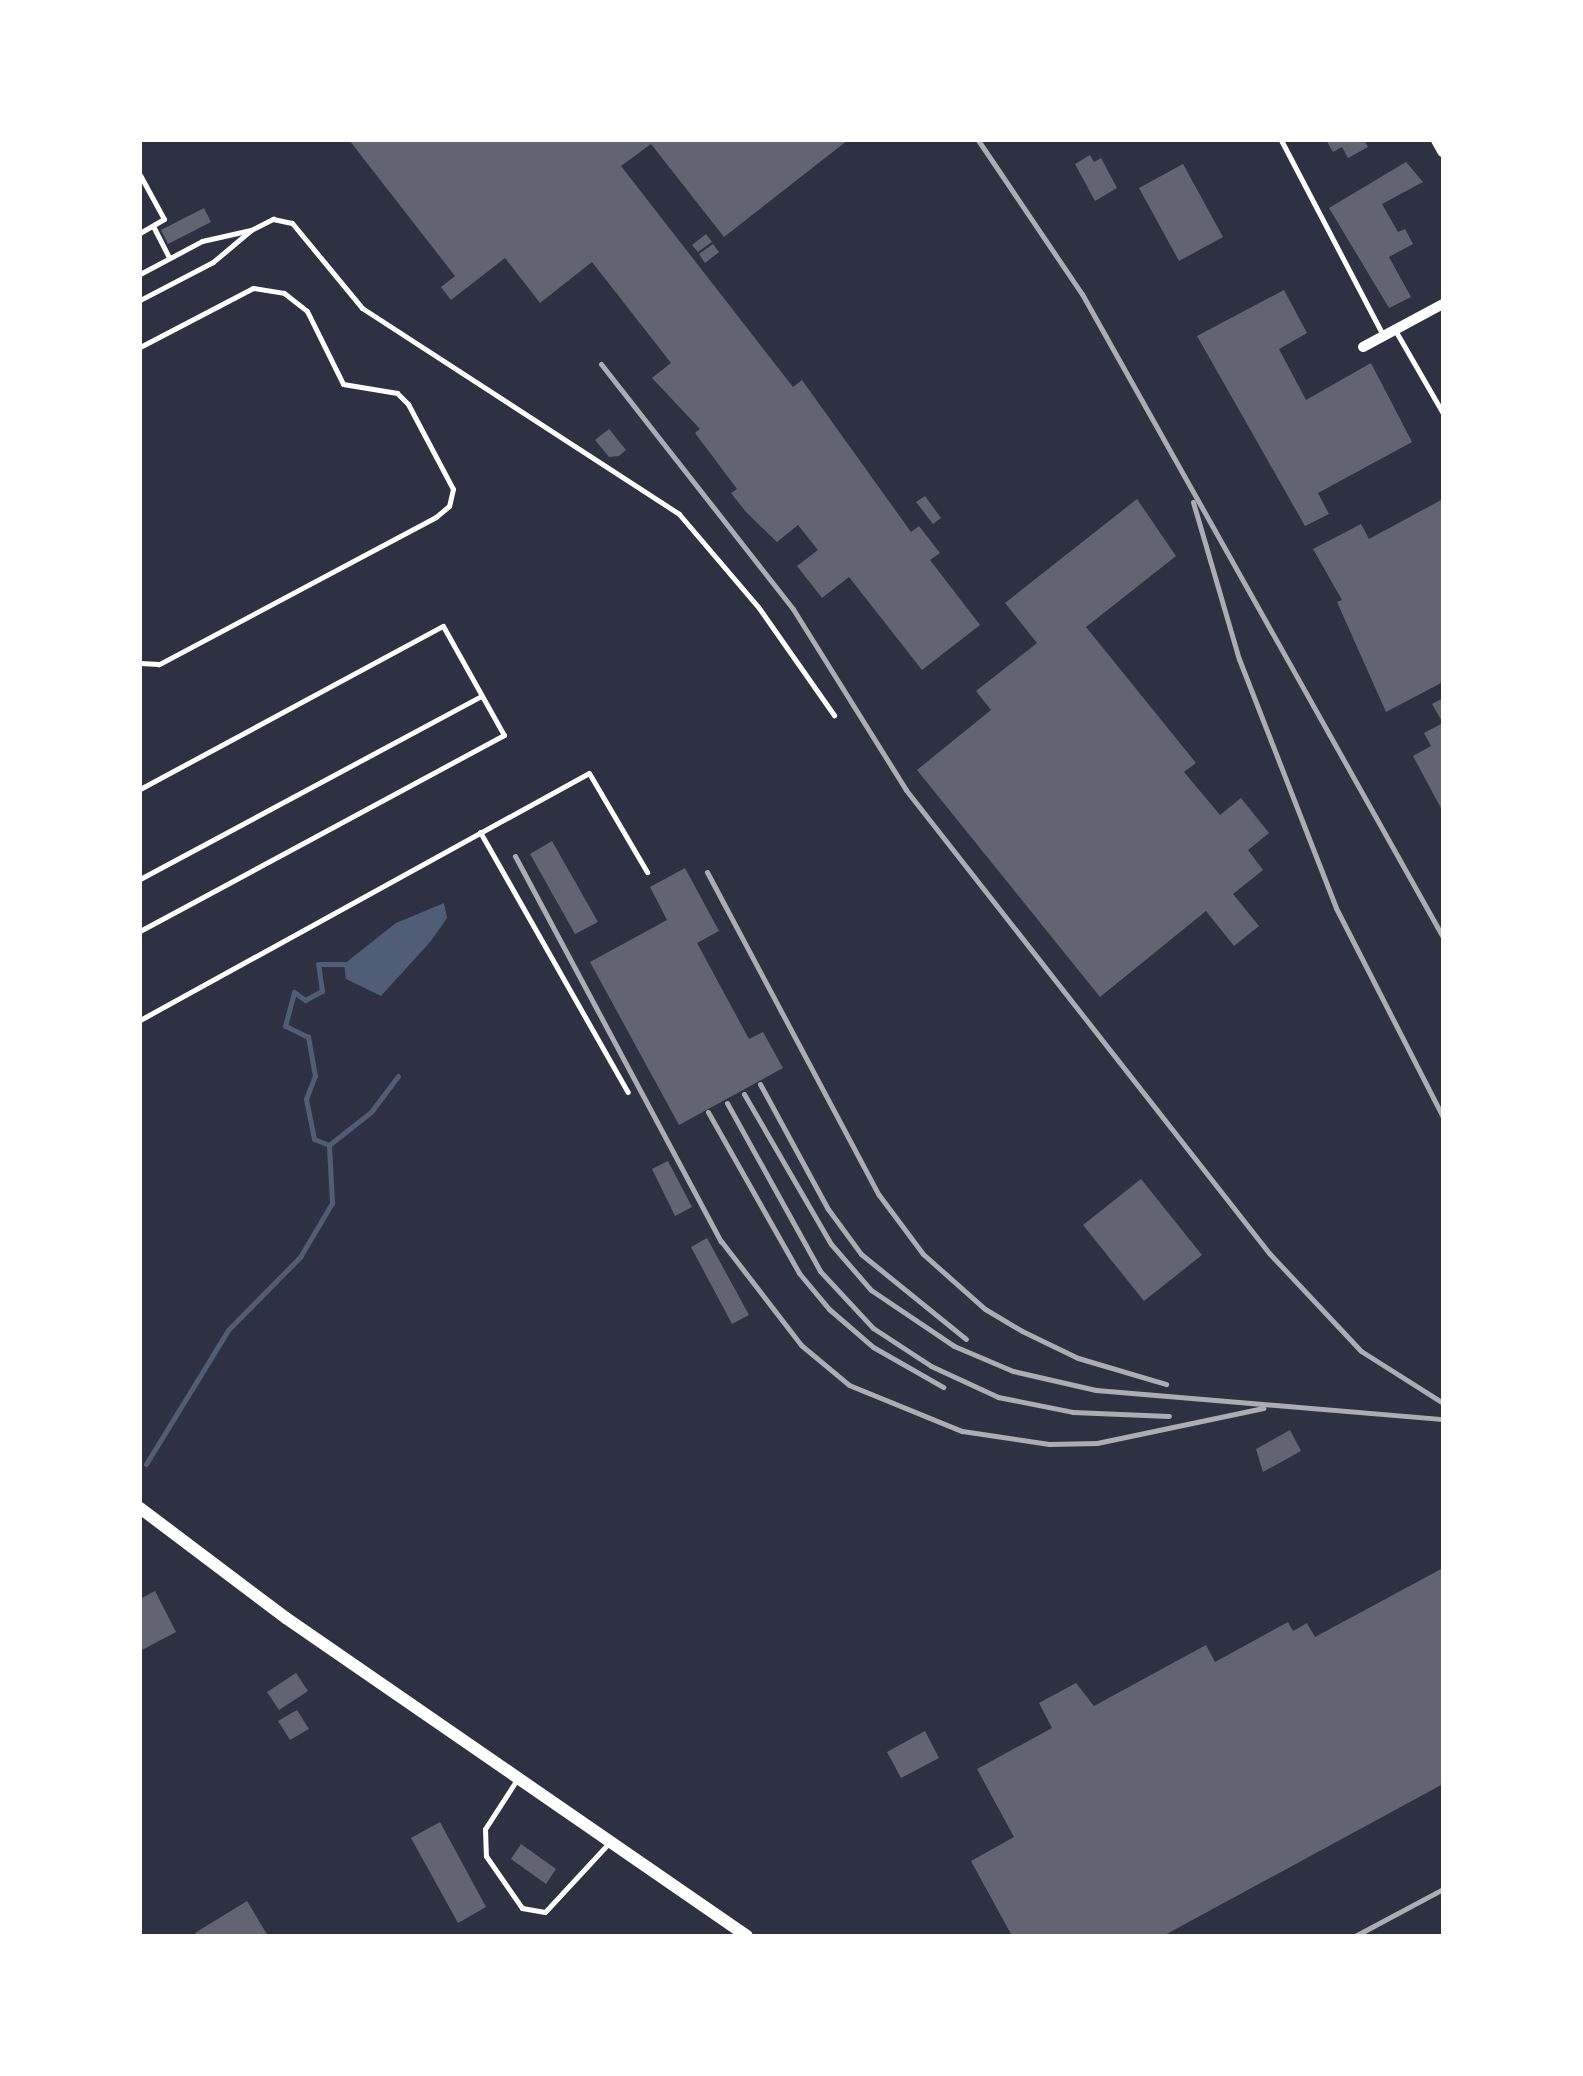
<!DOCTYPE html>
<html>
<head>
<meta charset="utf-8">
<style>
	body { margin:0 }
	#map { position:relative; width:1583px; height:2076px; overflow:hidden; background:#2d3142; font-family:Cabin,sans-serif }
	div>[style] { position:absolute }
	.water>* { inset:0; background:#4f5d75 }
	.stream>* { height:5px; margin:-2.5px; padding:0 2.5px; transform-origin:2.5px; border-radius:2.5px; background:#4f5d75 }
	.building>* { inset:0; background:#626471 }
	.service>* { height:5px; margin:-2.5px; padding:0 2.5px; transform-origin:2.5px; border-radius:2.5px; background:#fff }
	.minor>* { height:10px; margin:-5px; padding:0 5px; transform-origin:5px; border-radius:5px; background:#fff }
	.tertiary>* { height:12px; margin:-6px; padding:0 6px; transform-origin:6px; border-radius:6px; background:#fff }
	.rail>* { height:5px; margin:-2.5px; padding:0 2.5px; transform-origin:2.5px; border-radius:2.5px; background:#abadb3 }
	span { translate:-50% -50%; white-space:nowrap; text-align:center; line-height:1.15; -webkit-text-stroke:8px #fff; paint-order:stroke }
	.frame { position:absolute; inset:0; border:142px solid #fff; pointer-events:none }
</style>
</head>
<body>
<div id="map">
	<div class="water">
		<div style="clip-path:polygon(444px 903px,447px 918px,431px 941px,381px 996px,346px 979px,344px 964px,396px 923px)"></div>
	</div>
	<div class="stream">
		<div style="left:329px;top:1145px;width:16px;rotate:-158deg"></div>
		<div style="left:314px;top:1139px;width:41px;rotate:-101.3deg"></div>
		<div style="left:306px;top:1099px;width:25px;rotate:-69deg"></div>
		<div style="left:315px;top:1076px;width:40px;rotate:-100deg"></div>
		<div style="left:308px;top:1037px;width:25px;rotate:-154deg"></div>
		<div style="left:285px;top:1026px;width:35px;rotate:-75deg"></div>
		<div style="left:294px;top:992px;width:14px;rotate:36deg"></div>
		<div style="left:305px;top:1000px;width:19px;rotate:-28deg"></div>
		<div style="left:322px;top:991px;width:27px;rotate:-98deg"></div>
		<div style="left:318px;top:964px;width:26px"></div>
		<div style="left:329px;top:1145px;width:53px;rotate:-38.2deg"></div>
		<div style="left:371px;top:1112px;width:45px;rotate:-53.1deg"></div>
		<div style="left:146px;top:1464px;width:157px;rotate:-58.5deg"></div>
		<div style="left:228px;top:1330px;width:103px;rotate:-45.4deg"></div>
		<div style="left:300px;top:1257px;width:63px;rotate:-59.3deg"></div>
		<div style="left:332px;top:1203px;width:58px;rotate:-93deg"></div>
	</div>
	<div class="building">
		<div style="clip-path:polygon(349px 140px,848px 140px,724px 237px,651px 144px,621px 166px,793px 387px,802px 380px,911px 532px,919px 526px,940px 553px,930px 560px,980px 625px,922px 670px,849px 577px,822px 598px,797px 566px,818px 550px,798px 525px,777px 542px,746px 512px,731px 493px,737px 489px,695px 433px,700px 429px,652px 378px,671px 363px,592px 262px,540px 303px,505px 258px,451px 300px,441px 287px,455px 276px)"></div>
		<div style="clip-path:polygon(1326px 140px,1364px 140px,1368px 147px,1348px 158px,1342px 147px,1333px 152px)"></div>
		<div style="clip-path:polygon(1090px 155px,1094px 162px,1101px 158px,1117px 188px,1095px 201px,1075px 164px)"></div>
		<div style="clip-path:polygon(1406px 162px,1423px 182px,1382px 204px,1398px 232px,1405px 229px,1413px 244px,1389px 257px,1411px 297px,1389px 308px,1329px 208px)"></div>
		<div style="clip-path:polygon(1183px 164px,1223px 237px,1179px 261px,1139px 188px)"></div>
		<div style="clip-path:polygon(204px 208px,211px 222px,168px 244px,161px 230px)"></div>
		<div style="clip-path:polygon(706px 234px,712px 242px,698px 252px,692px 245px)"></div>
		<div style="clip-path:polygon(713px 244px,719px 252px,705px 263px,699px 254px)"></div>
		<div style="clip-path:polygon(1284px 290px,1307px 333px,1279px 349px,1306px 400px,1371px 363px,1412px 442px,1318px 493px,1329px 514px,1305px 526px,1197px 336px)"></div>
		<div style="clip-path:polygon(609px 429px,626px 450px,619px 456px,609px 457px,595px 440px)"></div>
		<div style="clip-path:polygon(925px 496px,941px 518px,933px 524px,916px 502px)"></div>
		<div style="clip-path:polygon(1137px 499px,1176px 556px,1086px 627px,1196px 763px,1184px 772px,1220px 815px,1241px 798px,1269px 833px,1248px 850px,1263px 870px,1233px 894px,1259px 926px,1234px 946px,1206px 911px,1100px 997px,917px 770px,991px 710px,976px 691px,1037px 643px,1005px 603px)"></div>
		<div style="clip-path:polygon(1443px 499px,1443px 682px,1386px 712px,1337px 602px,1342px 600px,1313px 549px,1361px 524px,1369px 539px)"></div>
		<div style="clip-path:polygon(1443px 698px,1443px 812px,1413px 756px,1431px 746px,1424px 733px,1443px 723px,1432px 704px)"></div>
		<div style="clip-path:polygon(552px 841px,598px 922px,575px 934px,530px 854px)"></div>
		<div style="clip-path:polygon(685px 868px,719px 931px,697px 943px,749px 1039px,763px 1032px,783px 1068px,679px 1125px,590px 962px,667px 920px,650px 887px)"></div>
		<div style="clip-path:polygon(668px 1161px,692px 1207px,675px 1216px,652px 1169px)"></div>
		<div style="clip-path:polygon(1141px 1179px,1202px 1255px,1144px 1301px,1083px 1225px)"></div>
		<div style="clip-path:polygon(707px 1238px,749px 1315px,732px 1324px,691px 1247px)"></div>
		<div style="clip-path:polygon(1290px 1430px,1301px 1451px,1263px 1472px,1256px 1449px)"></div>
		<div style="clip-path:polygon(1443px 1568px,1443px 1784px,1163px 1936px,1012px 1936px,971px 1861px,1014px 1837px,977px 1769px,1052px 1728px,1039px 1703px,1076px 1683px,1094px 1706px,1206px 1645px,1215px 1662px,1288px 1622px,1293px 1631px,1307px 1623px,1315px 1637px)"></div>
		<div style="clip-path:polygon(155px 1591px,176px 1632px,140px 1651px,140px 1599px)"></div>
		<div style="clip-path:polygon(296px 1673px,308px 1691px,279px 1710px,267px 1692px)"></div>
		<div style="clip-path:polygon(297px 1710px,309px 1729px,290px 1740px,278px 1721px)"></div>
		<div style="clip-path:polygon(925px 1731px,939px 1758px,901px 1778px,887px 1752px)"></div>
		<div style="clip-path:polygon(440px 1822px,486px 1907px,458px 1923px,411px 1838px)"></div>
		<div style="clip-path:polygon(521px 1844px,556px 1869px,546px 1884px,511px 1859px)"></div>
		<div style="clip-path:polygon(247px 1901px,268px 1936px,197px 1936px,195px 1933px)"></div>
	</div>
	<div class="service">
		<div style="left:1281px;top:140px;width:222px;rotate:62.4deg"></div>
		<div style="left:140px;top:175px;width:50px;rotate:61.4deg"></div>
		<div style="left:164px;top:219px;width:28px;rotate:150deg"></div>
		<div style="left:153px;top:226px;width:36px;rotate:63deg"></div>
		<div style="left:251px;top:230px;width:25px;rotate:-27deg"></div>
		<div style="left:273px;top:219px;width:19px;rotate:12deg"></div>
		<div style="left:292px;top:223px;width:110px;rotate:50.5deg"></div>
		<div style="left:362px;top:308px;width:378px;rotate:33deg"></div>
		<div style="left:679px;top:514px;width:123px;rotate:49.6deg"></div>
		<div style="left:759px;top:608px;width:131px;rotate:55deg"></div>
		<div style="left:140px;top:274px;width:70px;rotate:-28deg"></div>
		<div style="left:202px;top:241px;width:50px;rotate:-12.7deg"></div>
		<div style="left:251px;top:230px;width:50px;rotate:139.9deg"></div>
		<div style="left:213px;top:262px;width:82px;rotate:152.5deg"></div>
		<div style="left:1395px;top:330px;width:96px;rotate:60deg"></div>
		<div style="left:140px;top:347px;width:127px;rotate:-27.6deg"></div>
		<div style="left:253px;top:288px;width:31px;rotate:9deg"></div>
		<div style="left:284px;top:293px;width:29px;rotate:38deg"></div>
		<div style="left:307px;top:311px;width:81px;rotate:63.7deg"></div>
		<div style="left:343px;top:384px;width:55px;rotate:9.5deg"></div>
		<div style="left:397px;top:393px;width:16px;rotate:45deg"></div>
		<div style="left:408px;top:404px;width:96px;rotate:62.1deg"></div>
		<div style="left:453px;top:489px;width:17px;rotate:103deg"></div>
		<div style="left:449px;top:506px;width:17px;rotate:140deg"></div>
		<div style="left:436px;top:517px;width:314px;rotate:152deg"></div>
		<div style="left:159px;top:664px;width:19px;rotate:-177deg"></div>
		<div style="left:140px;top:789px;width:344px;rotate:-28.3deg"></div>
		<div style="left:443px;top:626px;width:125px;rotate:60.8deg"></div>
		<div style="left:504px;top:735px;width:413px;rotate:151.7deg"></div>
		<div style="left:480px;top:832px;width:299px;rotate:60.4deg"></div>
		<div style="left:140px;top:879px;width:387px;rotate:-28.2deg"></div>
		<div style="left:140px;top:1020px;width:512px;rotate:-28.82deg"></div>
		<div style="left:589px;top:773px;width:115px;rotate:59.6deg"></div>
		<div style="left:516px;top:1781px;width:57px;rotate:122.9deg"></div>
		<div style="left:485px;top:1829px;width:27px;rotate:88deg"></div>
		<div style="left:486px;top:1856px;width:63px;rotate:55.3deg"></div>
		<div style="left:522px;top:1908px;width:23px;rotate:10deg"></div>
		<div style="left:545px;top:1912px;width:93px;rotate:-47.2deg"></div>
	</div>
	<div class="minor">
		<div style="left:1363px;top:347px;width:91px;rotate:-28.3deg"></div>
	</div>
	<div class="tertiary">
		<div style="left:1437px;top:140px;width:13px;rotate:61deg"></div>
		<div style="left:140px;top:1508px;width:183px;rotate:37deg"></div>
		<div style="left:286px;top:1618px;width:560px;rotate:34.6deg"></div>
	</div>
	<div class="rail">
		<div style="left:978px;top:140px;width:186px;rotate:56deg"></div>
		<div style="left:1082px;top:294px;width:737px;rotate:60.69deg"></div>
		<div style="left:601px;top:364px;width:311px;rotate:51.9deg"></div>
		<div style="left:793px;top:609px;width:213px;rotate:58deg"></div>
		<div style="left:906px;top:790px;width:588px;rotate:51.9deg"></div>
		<div style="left:1269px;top:1253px;width:134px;rotate:46.8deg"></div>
		<div style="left:1361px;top:1351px;width:97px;rotate:32.4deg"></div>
		<div style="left:1193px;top:502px;width:164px;rotate:73.7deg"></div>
		<div style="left:1239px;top:659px;width:267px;rotate:68.7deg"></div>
		<div style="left:1336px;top:908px;width:235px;rotate:62.9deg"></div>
		<div style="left:515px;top:856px;width:437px;rotate:61.9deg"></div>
		<div style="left:721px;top:1241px;width:131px;rotate:52.4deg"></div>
		<div style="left:801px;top:1345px;width:62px;rotate:39.8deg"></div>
		<div style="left:849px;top:1385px;width:122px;rotate:22.2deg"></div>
		<div style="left:962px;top:1431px;width:88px;rotate:8.5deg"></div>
		<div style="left:1049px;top:1444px;width:48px;rotate:-1.2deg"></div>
		<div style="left:1097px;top:1443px;width:170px;rotate:-11.9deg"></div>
		<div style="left:707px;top:872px;width:366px;rotate:62deg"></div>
		<div style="left:879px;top:1195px;width:74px;rotate:53.3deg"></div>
		<div style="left:923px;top:1254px;width:83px;rotate:41.6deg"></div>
		<div style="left:985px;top:1309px;width:43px;rotate:30.7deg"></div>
		<div style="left:1022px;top:1331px;width:62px;rotate:25.7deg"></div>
		<div style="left:1078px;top:1358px;width:92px;rotate:16.5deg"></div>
		<div style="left:760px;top:1084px;width:142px;rotate:61.5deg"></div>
		<div style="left:828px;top:1209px;width:56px;rotate:53.7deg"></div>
		<div style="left:861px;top:1254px;width:135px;rotate:39deg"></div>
		<div style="left:744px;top:1094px;width:173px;rotate:59.9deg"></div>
		<div style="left:831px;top:1244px;width:61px;rotate:49deg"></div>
		<div style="left:871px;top:1290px;width:100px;rotate:34deg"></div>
		<div style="left:954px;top:1346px;width:64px;rotate:23deg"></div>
		<div style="left:1013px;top:1371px;width:85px;rotate:12.9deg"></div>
		<div style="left:1096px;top:1390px;width:348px;rotate:4.8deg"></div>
		<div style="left:727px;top:1103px;width:192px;rotate:61deg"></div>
		<div style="left:820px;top:1271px;width:78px;rotate:47.1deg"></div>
		<div style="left:873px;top:1328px;width:69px;rotate:33.2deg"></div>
		<div style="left:931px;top:1366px;width:74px;rotate:24.8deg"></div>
		<div style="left:998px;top:1397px;width:76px;rotate:11.3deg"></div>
		<div style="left:1073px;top:1412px;width:96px;rotate:2.4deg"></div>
		<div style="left:708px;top:1112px;width:185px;rotate:60.5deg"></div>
		<div style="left:799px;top:1273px;width:47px;rotate:50.2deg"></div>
		<div style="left:829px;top:1309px;width:58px;rotate:40.8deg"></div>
		<div style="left:873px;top:1347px;width:81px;rotate:29.7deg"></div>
		<div style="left:1355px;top:1936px;width:100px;rotate:-28.1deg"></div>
	</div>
	<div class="frame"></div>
</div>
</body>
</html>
